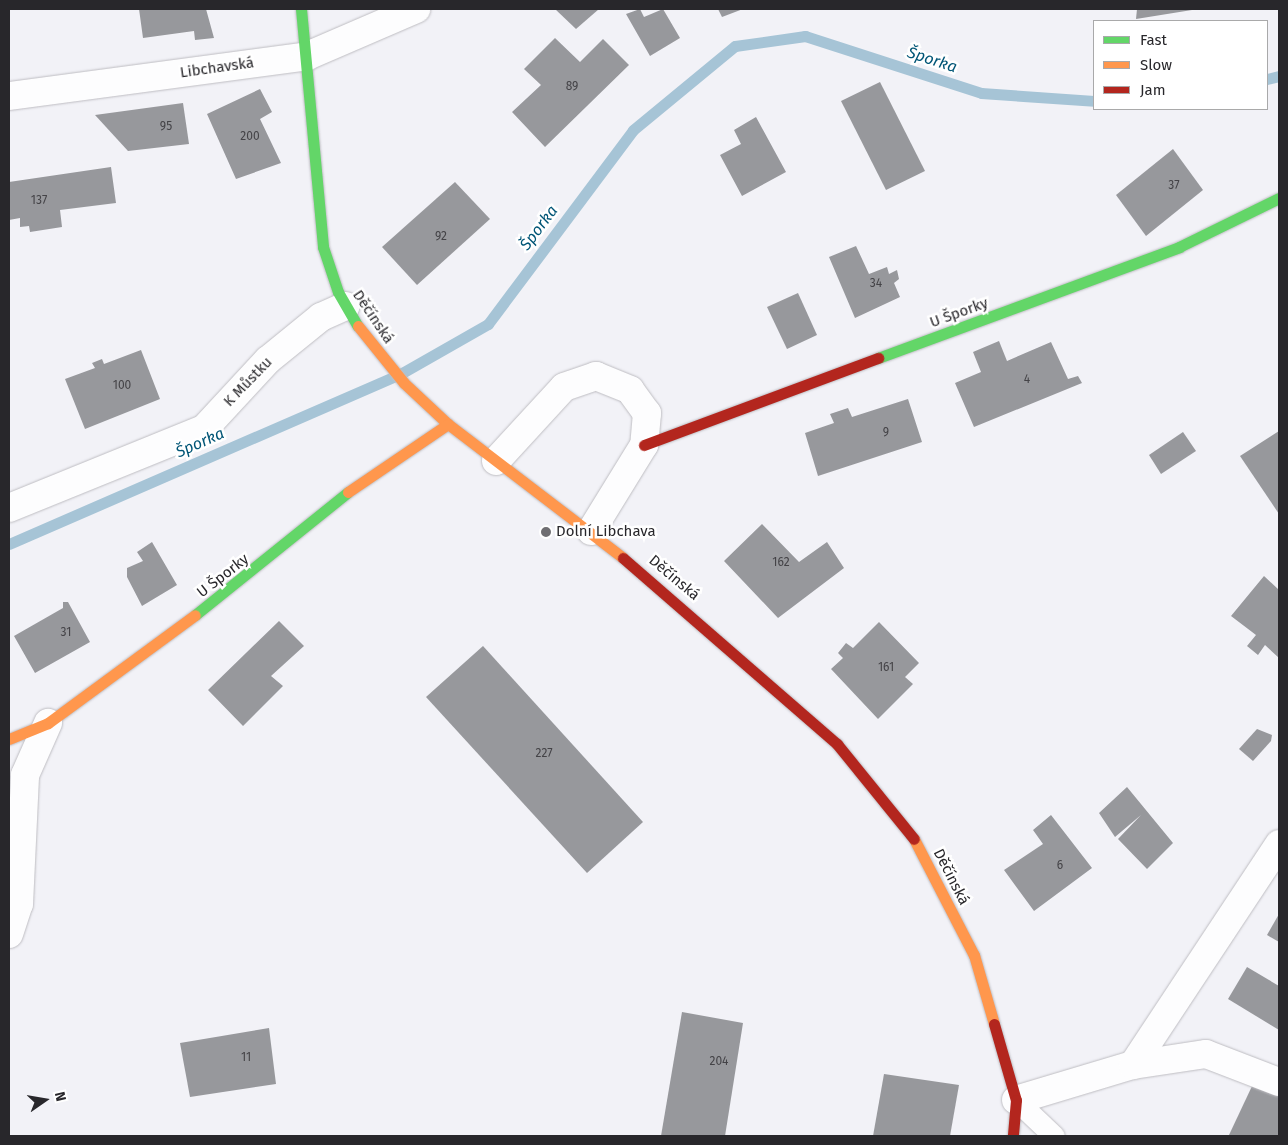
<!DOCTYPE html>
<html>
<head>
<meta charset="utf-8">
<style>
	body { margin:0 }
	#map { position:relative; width:1288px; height:1145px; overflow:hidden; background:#f2f2f7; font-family:"Fira Sans",sans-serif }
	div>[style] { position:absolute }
	.stream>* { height:11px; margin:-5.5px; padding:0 5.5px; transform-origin:5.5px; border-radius:5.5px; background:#a6c4d6 }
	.building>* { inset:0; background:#97989c }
	.roads { filter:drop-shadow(0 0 1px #bebdc2) drop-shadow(0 0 1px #bebdc2) }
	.lane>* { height:21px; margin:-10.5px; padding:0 10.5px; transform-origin:10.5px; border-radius:10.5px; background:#fdfdfe }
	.street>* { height:28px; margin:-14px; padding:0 14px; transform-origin:14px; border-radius:14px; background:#fdfdfe }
	.fast>* { height:11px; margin:-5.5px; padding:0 5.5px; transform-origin:5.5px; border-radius:5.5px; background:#63d668 }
	.slow>* { height:11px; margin:-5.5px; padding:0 5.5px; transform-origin:5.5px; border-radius:5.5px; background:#ff974d }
	.jam>* { height:11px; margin:-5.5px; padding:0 5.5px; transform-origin:5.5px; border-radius:5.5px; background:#b3261e }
	.dots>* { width:14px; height:14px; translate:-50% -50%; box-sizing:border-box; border:2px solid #fff; border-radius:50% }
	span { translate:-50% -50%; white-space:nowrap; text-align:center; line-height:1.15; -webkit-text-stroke:5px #fff; paint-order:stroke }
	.number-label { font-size:12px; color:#444347 }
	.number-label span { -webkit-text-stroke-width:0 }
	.street-label { font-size:15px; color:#28272b }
	.poi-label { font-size:15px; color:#28272b }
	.left { translate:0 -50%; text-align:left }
	.water-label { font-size:16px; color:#005576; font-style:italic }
	.frame { position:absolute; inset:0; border:10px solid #28272b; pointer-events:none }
	.legend { position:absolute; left:1093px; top:20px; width:175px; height:90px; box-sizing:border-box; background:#fff; border:1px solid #a9a9aa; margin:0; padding:6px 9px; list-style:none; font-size:15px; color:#28272b }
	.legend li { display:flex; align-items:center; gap:10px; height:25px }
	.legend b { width:25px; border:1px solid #a9a9aa }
	.north { position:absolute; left:20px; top:1075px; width:50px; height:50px; -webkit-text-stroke:4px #fff; paint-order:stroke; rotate:77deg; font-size:14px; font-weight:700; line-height:20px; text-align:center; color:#28272b }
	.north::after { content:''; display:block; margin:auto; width:18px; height:22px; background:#28272b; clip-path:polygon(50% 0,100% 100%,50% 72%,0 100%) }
</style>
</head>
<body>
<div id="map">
	<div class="stream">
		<div style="left:1267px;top:79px;width:12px;rotate:-14deg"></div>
		<div style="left:9px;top:544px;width:429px;rotate:-23.5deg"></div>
		<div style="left:402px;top:373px;width:99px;rotate:-29.7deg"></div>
		<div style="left:488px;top:324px;width:242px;rotate:-53.2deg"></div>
		<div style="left:633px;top:130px;width:132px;rotate:-39.5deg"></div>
		<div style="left:735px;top:46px;width:71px;rotate:-8.1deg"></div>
		<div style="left:805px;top:36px;width:185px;rotate:17.9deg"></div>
		<div style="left:981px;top:93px;width:113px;rotate:4deg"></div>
	</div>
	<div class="building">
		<div style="clip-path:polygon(139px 9px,206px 9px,214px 38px,195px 40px,194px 31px,143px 38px)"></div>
		<div style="clip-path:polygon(555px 9px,599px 9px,576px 29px)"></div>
		<div style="clip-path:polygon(640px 9px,644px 17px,663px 9px,680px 38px,650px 56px,626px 14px)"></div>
		<div style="clip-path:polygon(718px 9px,743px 9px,722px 17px)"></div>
		<div style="clip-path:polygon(1137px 9px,1192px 9px,1192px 10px,1136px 19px)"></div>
		<div style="clip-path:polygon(555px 38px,580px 62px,603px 39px,629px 65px,545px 147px,512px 112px,541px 85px,524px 69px)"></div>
		<div style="clip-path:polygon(880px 82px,925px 171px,886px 190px,841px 101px)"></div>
		<div style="clip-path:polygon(260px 89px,272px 112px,260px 119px,281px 163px,236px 179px,207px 114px)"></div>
		<div style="clip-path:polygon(183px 103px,189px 144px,128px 151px,95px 115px)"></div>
		<div style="clip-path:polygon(756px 117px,786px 172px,742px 196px,720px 155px,741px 144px,734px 130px)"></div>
		<div style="clip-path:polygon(1173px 149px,1203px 190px,1146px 236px,1116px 195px)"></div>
		<div style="clip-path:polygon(111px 167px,116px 203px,60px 210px,62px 227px,30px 232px,29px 226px,20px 227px,20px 218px,9px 220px,9px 182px)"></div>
		<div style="clip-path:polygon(455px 182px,490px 219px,417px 285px,382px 247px)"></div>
		<div style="clip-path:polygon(856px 246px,869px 274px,887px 267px,889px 274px,897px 270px,899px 279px,894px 283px,900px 297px,855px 318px,829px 257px)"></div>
		<div style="clip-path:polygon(798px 293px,817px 335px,787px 349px,767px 307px)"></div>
		<div style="clip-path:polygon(999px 341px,1007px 361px,1051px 342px,1068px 379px,1078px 376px,1082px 383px,974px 427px,955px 383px,981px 372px,973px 352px)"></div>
		<div style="clip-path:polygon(141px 350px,160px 399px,85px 429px,65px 379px,95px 368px,92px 363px,102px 359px,104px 364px)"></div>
		<div style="clip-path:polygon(908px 399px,922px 442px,818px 476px,805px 433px,834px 423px,830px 414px,848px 408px,852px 417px)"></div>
		<div style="clip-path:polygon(1279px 431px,1279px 514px,1240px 456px)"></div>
		<div style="clip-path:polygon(1183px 432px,1196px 451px,1161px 474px,1149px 455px)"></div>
		<div style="clip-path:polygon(762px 524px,799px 562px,827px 542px,844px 568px,778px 618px,724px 561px)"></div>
		<div style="clip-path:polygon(152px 542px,177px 585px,142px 606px,127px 577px,127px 568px,143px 561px,137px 552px)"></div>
		<div style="clip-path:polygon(1264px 576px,1279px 590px,1279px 658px,1265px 645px,1258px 655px,1247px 646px,1256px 635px,1231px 616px)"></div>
		<div style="clip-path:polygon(63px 602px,68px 602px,90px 642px,35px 673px,14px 636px,63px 608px)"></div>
		<div style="clip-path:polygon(279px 621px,304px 646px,271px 676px,283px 686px,243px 726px,208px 690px)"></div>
		<div style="clip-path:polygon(879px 622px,919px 663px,905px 677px,913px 684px,878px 719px,831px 669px,843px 658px,838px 653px,846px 643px,853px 648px)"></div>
		<div style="clip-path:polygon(483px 646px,643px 822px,587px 873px,426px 697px)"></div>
		<div style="clip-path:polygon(1257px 729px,1272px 735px,1271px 741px,1253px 761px,1239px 749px)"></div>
		<div style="clip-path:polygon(1127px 787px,1173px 843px,1147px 869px,1118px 839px,1141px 815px,1115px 837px,1099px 813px)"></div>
		<div style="clip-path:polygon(1051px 815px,1092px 868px,1034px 911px,1004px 870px,1043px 844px,1033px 830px)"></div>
		<div style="clip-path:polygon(1279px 914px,1279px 942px,1267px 935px)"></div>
		<div style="clip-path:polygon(1247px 967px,1279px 986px,1279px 1030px,1228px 999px)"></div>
		<div style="clip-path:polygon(682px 1012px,743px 1023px,725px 1136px,661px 1136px)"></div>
		<div style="clip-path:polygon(269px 1028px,276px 1084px,190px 1097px,180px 1043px)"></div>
		<div style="clip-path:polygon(884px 1074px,959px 1085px,950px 1136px,873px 1136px)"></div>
		<div style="clip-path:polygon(1253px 1084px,1279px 1096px,1279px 1136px,1229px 1135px)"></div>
	</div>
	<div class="roads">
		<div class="lane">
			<div style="left:1016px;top:1100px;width:52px;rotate:43.5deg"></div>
		</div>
		<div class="street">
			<div style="left:9px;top:96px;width:301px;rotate:-7.6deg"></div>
			<div style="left:307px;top:56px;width:119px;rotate:-23.3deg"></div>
			<div style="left:496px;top:461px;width:100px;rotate:-47.4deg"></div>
			<div style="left:564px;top:387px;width:34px;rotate:-19deg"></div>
			<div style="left:596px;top:376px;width:37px;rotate:22deg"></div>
			<div style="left:630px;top:390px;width:29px;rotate:54deg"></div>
			<div style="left:647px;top:413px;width:32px;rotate:95deg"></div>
			<div style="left:644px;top:445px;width:101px;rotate:121.6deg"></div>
			<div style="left:9px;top:508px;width:210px;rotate:-22.1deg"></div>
			<div style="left:204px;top:429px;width:94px;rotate:-47.2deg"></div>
			<div style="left:268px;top:360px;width:68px;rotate:-39.1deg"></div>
			<div style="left:321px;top:317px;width:27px;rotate:-24deg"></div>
			<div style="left:9px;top:934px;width:32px;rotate:-72deg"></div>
			<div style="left:19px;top:904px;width:129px;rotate:-87.3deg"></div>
			<div style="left:25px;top:775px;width:57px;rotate:-66.1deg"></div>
			<div style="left:1133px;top:1065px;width:74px;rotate:-8.6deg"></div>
			<div style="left:1206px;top:1054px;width:78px;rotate:21deg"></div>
			<div style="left:1016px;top:1100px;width:122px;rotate:-16.7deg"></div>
			<div style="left:1133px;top:1065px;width:265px;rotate:-56.5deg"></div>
		</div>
		<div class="fast">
			<div style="left:301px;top:9px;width:239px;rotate:84.7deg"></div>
			<div style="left:323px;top:247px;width:47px;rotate:71.6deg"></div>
			<div style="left:338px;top:292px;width:39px;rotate:60deg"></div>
			<div style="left:878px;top:358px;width:321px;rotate:-20.2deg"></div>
			<div style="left:1179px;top:247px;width:111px;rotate:-26.1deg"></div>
			<div style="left:195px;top:615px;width:196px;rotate:-38.8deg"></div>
		</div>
		<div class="slow">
			<div style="left:358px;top:326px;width:73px;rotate:51.1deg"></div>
			<div style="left:404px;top:383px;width:60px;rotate:43deg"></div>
			<div style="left:448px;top:424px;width:220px;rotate:37.4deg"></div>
			<div style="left:348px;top:492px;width:121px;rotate:-34.2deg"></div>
			<div style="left:9px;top:739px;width:42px;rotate:-22.3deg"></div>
			<div style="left:48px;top:723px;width:182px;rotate:-36.3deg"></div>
			<div style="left:914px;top:839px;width:131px;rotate:62.7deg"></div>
			<div style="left:974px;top:955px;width:72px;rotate:73.8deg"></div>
		</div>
		<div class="jam">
			<div style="left:644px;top:445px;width:250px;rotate:-20.4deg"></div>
			<div style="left:623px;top:558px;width:284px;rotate:41deg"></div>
			<div style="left:837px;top:744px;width:122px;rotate:51deg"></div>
			<div style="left:994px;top:1024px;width:79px;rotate:73.9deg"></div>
			<div style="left:1016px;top:1100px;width:36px;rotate:95deg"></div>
		</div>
	</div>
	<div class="dots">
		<div style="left:546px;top:532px;background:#6f6e72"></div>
	</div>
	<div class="number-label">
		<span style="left:572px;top:87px">89</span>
		<span style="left:166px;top:127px">95</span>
		<span style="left:250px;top:137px">200</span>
		<span style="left:1174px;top:186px">37</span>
		<span style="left:39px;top:201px">137</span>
		<span style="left:441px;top:237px">92</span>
		<span style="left:876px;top:284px">34</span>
		<span style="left:1027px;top:380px">4</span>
		<span style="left:122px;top:386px">100</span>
		<span style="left:886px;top:433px">9</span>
		<span style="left:781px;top:563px">162</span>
		<span style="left:66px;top:633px">31</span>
		<span style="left:886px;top:668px">161</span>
		<span style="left:544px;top:754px">227</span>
		<span style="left:1060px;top:866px">6</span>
		<span style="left:246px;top:1058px">11</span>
		<span style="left:719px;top:1062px">204</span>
	</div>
	<div class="street-label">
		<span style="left:217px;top:68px;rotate:-8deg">Libchavská</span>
		<span style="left:959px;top:313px;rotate:-20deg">U Šporky</span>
		<span style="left:373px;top:317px;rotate:56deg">Děčínská</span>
		<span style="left:248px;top:382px;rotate:-46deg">K Můstku</span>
		<span style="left:223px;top:576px;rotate:-38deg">U Šporky</span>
		<span style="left:674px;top:578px;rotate:40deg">Děčínská</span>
		<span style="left:951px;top:877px;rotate:63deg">Děčínská</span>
	</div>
	<div class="poi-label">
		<span class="left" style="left:556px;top:532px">Dolní Libchava</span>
	</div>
	<div class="water-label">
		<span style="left:932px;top:60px;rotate:18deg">Šporka</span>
		<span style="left:539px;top:228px;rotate:-53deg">Šporka</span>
		<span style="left:200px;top:443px;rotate:-24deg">Šporka</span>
	</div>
	<div class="frame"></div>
	<ul class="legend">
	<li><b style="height:6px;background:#63d668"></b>Fast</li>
	<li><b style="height:6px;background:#ff974d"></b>Slow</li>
	<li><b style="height:6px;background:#b3261e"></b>Jam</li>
	</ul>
	<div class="north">N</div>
</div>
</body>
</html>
